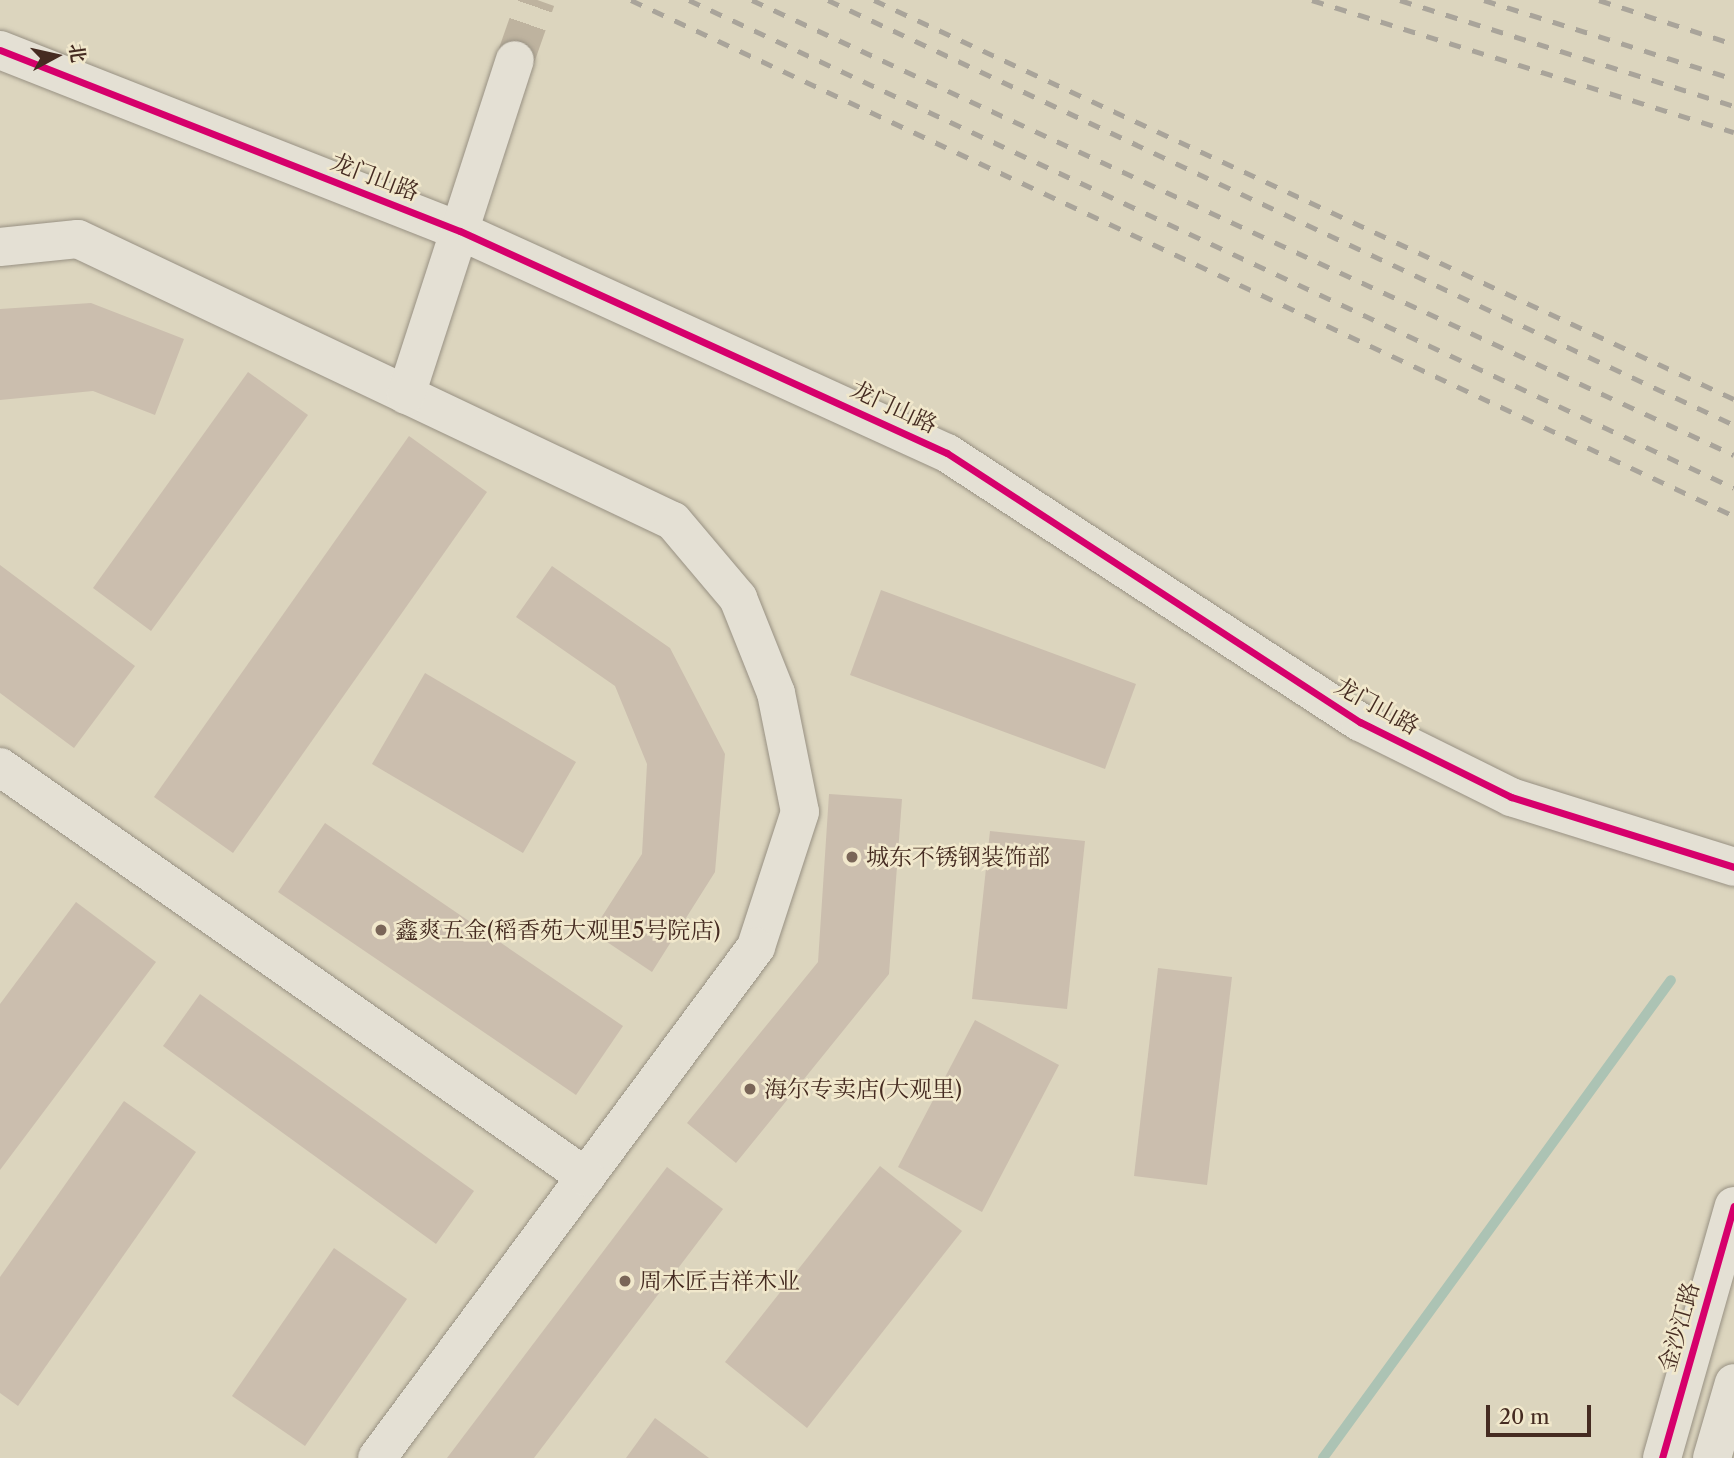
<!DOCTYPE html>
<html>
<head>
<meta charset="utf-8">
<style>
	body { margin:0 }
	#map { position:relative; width:1734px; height:1458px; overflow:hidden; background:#dcd5be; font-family:"Libre Caslon Text","Noto Serif SC",serif }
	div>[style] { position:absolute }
	.stream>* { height:10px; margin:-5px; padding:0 5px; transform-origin:5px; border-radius:5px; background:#acc3b4 }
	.building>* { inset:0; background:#cbbeae }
	.minor-tunnel>* { height:38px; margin-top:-19px; transform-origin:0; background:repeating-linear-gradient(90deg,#beb39f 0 38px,transparent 0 57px) }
	.roads { filter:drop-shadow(0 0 2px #989183) drop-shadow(0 0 2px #989183) }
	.minor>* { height:38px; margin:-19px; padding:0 19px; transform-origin:19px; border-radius:19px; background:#e4e0d4 }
	.rail>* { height:5px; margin-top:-2.5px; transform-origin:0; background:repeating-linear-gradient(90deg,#a9a49a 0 12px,transparent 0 24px) }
	.cycleway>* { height:7px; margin:-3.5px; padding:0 3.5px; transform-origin:3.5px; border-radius:3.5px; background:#d6006c }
	.dots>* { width:19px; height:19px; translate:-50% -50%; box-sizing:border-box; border:4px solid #f1e8cc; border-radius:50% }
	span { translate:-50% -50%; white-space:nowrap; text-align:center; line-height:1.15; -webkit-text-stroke:5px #f1e8cc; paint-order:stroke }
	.street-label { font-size:23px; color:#452b21 }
	.poi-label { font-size:23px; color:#452b21 }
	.left { translate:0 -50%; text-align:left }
	.north { position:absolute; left:21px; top:21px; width:70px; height:70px; -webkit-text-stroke:5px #f1e8cc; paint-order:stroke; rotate:82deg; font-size:19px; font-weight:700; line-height:28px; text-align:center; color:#452b21 }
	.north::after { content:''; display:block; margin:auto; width:24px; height:32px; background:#452b21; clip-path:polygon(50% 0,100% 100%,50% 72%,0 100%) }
	.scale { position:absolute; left:1486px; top:1405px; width:105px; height:32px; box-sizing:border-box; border:4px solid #452b21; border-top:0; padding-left:9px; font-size:21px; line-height:24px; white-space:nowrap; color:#452b21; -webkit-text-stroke:5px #f1e8cc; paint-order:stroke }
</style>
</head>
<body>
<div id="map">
	<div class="stream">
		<div style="left:1323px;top:1458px;width:591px;rotate:-53.94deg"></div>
	</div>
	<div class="building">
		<div style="clip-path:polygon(91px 303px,184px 339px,155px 415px,93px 391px,0 400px,0 309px)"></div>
		<div style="clip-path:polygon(248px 372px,308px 415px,151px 631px,93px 588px)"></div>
		<div style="clip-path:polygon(409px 436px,487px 492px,233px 853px,154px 797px)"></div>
		<div style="clip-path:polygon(0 565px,135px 666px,74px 748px,0 693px)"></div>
		<div style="clip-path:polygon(552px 566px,670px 648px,725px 754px,715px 872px,652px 972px,592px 932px,642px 854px,647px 764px,615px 686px,516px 617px)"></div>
		<div style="clip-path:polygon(881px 590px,1136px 684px,1105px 769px,850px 675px)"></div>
		<div style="clip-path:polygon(425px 673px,576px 762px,523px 853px,372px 764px)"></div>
		<div style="clip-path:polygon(829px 794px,902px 799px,889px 974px,736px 1163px,687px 1123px,818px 962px)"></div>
		<div style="clip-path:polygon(325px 823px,623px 1026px,576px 1095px,278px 892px)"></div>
		<div style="clip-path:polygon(990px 831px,1085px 841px,1067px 1009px,972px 999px)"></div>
		<div style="clip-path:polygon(76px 902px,156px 962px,0 1170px,0 1004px)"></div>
		<div style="clip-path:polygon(1158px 968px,1232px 977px,1207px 1185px,1134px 1176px)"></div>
		<div style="clip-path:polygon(200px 994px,474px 1191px,436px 1244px,163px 1046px)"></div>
		<div style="clip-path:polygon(975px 1020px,1059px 1065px,982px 1212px,898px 1167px)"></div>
		<div style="clip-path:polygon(124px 1101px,196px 1152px,18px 1406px,0 1393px,0 1277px)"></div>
		<div style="clip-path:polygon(880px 1166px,962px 1231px,807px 1428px,725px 1362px)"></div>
		<div style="clip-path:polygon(667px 1167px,723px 1209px,534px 1458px,447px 1458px)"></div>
		<div style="clip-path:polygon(334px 1248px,407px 1299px,305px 1446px,232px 1396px)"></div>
		<div style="clip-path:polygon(655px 1418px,709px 1458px,626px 1458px)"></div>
	</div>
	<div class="minor-tunnel">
		<div style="left:515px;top:60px;width:64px;rotate:-70.7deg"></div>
	</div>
	<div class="roads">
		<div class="minor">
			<div style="left:0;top:50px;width:494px;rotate:21.5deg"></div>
			<div style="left:460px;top:231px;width:535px;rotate:24.51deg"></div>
			<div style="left:947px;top:453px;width:493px;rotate:33.1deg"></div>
			<div style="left:1360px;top:722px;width:169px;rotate:26.4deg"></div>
			<div style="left:1511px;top:797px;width:234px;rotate:17.4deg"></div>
			<div style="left:0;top:247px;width:78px;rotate:-5.9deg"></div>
			<div style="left:78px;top:239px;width:658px;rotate:25.36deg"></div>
			<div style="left:673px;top:521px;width:101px;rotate:49.8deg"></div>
			<div style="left:738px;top:598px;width:102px;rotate:68.2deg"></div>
			<div style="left:776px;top:693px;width:121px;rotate:78.6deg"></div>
			<div style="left:800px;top:812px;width:142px;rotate:108.1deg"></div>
			<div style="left:756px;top:947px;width:636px;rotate:126.56deg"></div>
			<div style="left:406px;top:395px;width:352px;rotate:-72deg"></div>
			<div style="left:0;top:767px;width:715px;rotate:34.98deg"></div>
			<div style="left:1662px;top:1458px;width:262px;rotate:-74.1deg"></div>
			<div style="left:1712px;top:1458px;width:78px;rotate:-73.7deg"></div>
		</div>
	</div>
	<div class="rail">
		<div style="left:631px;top:0;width:1218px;rotate:25.07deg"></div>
		<div style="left:689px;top:0;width:1153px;rotate:25.03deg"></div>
		<div style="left:752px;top:0;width:1082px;rotate:24.86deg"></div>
		<div style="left:828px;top:0;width:1001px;rotate:25.13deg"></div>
		<div style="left:874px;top:0;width:948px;rotate:24.89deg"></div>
		<div style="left:1312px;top:0;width:442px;rotate:17.4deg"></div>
		<div style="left:1400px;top:0;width:350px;rotate:17.6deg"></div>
		<div style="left:1484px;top:0;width:262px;rotate:17.5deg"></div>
		<div style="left:1599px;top:0;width:142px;rotate:18.1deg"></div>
	</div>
	<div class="cycleway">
		<div style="left:0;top:50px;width:494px;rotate:21.5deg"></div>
		<div style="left:460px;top:231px;width:535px;rotate:24.51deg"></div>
		<div style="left:947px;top:453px;width:493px;rotate:33.1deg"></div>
		<div style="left:1360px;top:722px;width:169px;rotate:26.4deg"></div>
		<div style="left:1511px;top:797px;width:234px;rotate:17.4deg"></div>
		<div style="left:1662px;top:1458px;width:262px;rotate:-74.1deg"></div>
	</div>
	<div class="dots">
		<div style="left:852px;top:857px;background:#7a6658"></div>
		<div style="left:381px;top:930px;background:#7a6658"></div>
		<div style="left:750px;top:1089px;background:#7a6658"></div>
		<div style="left:625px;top:1281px;background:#7a6658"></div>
	</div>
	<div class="street-label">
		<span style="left:375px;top:177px;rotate:21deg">龙门山路</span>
		<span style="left:894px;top:407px;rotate:25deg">龙门山路</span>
		<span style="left:1377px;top:706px;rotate:29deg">龙门山路</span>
		<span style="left:1679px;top:1327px;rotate:-74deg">金沙江路</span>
	</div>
	<div class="poi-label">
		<span class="left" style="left:866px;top:857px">城东不锈钢装饰部</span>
		<span class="left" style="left:395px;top:930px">鑫爽五金(稻香苑大观里5号院店)</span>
		<span class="left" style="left:764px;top:1089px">海尔专卖店(大观里)</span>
		<span class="left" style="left:639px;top:1281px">周木匠吉祥木业</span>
	</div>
	<div class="north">北</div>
	<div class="scale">20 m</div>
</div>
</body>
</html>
